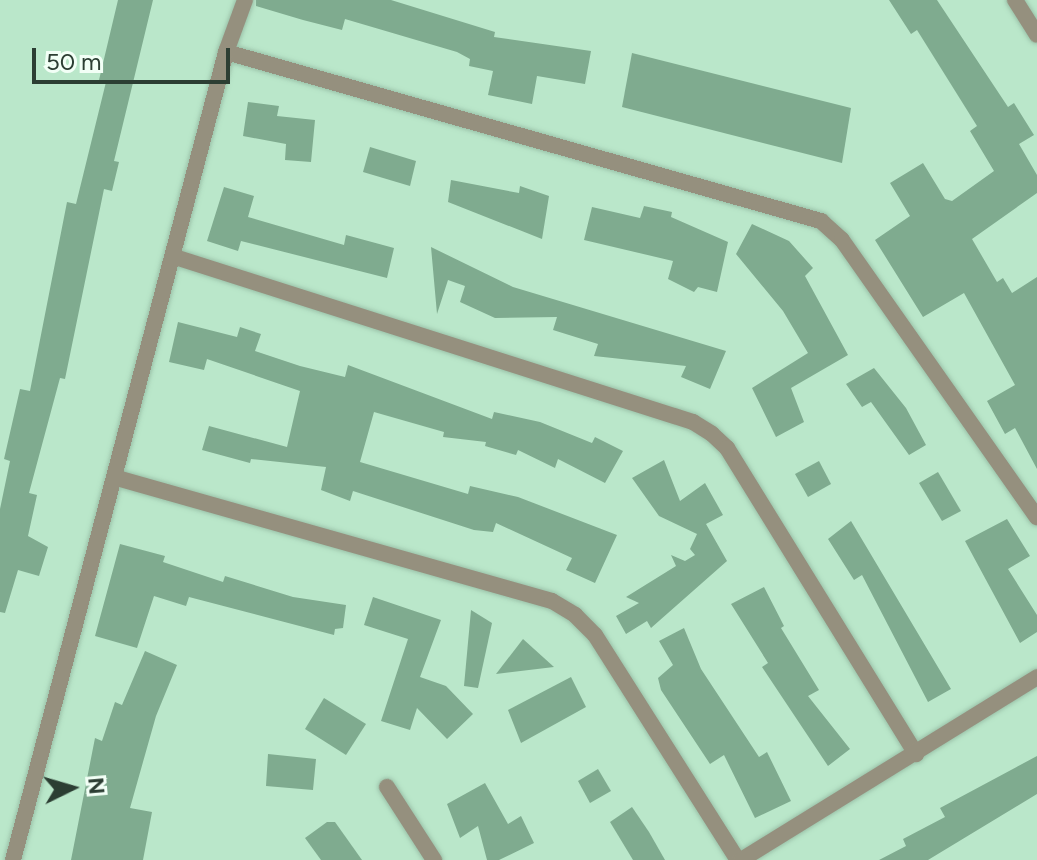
<!DOCTYPE html>
<html>
<head>
<meta charset="utf-8">
<style>
	body { margin:0 }
	#map { position:relative; width:1037px; height:860px; overflow:hidden; background:#bae7ca; font-family:Figtree,sans-serif }
	div>[style] { position:absolute }
	.building>* { inset:0; background:#7fab8f }
	.roads { filter:drop-shadow(0 0 2px #9bc2a9) drop-shadow(0 0 2px #9bc2a9) }
	.street>* { height:16px; margin:-8px; padding:0 8px; transform-origin:8px; border-radius:8px; background:#95907e }
	span { translate:-50% -50%; white-space:nowrap; text-align:center; line-height:1.15; -webkit-text-stroke:6px #f2fff6; paint-order:stroke }
	.north { position:absolute; left:32px; top:748px; width:80px; height:80px; -webkit-text-stroke:6px #f2fff6; paint-order:stroke; rotate:85deg; font-size:22px; font-weight:700; line-height:32px; text-align:center; color:#2c3e33 }
	.north::after { content:''; display:block; margin:auto; width:28px; height:36px; background:#2c3e33; clip-path:polygon(50% 0,100% 100%,50% 72%,0 100%) }
	.scale { position:absolute; left:32px; top:48px; width:198px; height:36px; box-sizing:border-box; border:4px solid #2c3e33; border-top:0; padding-left:10px; font-size:24px; line-height:28px; white-space:nowrap; color:#2c3e33; -webkit-text-stroke:6px #f2fff6; paint-order:stroke }
</style>
</head>
<body>
<div id="map">
	<div class="building">
		<div style="clip-path:polygon(118px 0,153px 0,114px 161px,119px 162px,112px 191px,104px 189px,65px 379px,60px 378px,29px 493px,37px 495px,28px 536px,48px 547px,39px 576px,18px 570px,5px 613px,0 612px,0 509px,10px 461px,4px 459px,20px 389px,30px 391px,67px 202px,76px 204px,106px 82px,99px 80px)"></div>
		<div style="clip-path:polygon(256px 0,391px 0,495px 32px,494px 37px,591px 51px,585px 84px,537px 76px,532px 104px,488px 95px,493px 71px,469px 66px,470px 59px,457px 52px,345px 19px,342px 30px,303px 20px,256px 6px)"></div>
		<div style="clip-path:polygon(889px 0,937px 0,1008px 107px,1014px 103px,1034px 135px,1019px 144px,1037px 175px,1037px 193px,972px 239px,997px 282px,1003px 278px,1012px 293px,1037px 277px,1037px 469px,1015px 428px,1005px 434px,987px 401px,1015px 385px,964px 293px,923px 317px,875px 240px,910px 216px,890px 183px,923px 163px,945px 199px,952px 201px,994px 171px,970px 131px,977px 126px,917px 30px,911px 34px)"></div>
		<div style="clip-path:polygon(632px 53px,851px 108px,842px 163px,622px 107px)"></div>
		<div style="clip-path:polygon(248px 102px,279px 106px,277px 116px,315px 120px,311px 162px,285px 160px,286px 144px,243px 136px)"></div>
		<div style="clip-path:polygon(370px 147px,416px 161px,410px 186px,363px 172px)"></div>
		<div style="clip-path:polygon(451px 180px,519px 193px,520px 186px,549px 196px,542px 239px,448px 202px)"></div>
		<div style="clip-path:polygon(224px 187px,254px 196px,248px 217px,344px 245px,346px 235px,394px 248px,387px 278px,241px 241px,238px 251px,207px 241px)"></div>
		<div style="clip-path:polygon(644px 206px,672px 212px,671px 217px,728px 242px,717px 292px,698px 287px,694px 292px,668px 279px,673px 261px,584px 240px,592px 207px,640px 218px)"></div>
		<div style="clip-path:polygon(752px 224px,789px 241px,813px 268px,805px 276px,848px 355px,791px 388px,804px 422px,776px 437px,752px 388px,808px 353px,783px 311px,736px 254px)"></div>
		<div style="clip-path:polygon(431px 247px,513px 287px,726px 351px,710px 389px,681px 377px,686px 366px,594px 356px,598px 344px,553px 330px,557px 317px,495px 318px,460px 302px,465px 286px,448px 280px,437px 314px)"></div>
		<div style="clip-path:polygon(178px 322px,237px 337px,240px 327px,261px 334px,255px 351px,300px 366px,345px 377px,348px 365px,492px 419px,494px 412px,540px 422px,592px 443px,595px 437px,623px 451px,605px 483px,558px 459px,555px 468px,518px 450px,516px 455px,485px 446px,486px 442px,443px 437px,444px 432px,374px 412px,360px 462px,468px 494px,470px 486px,518px 497px,617px 535px,595px 583px,566px 570px,572px 558px,496px 523px,493px 532px,474px 530px,353px 491px,350px 501px,321px 490px,326px 467px,251px 459px,250px 463px,202px 450px,209px 426px,287px 447px,300px 391px,207px 359px,204px 370px,169px 362px)"></div>
		<div style="clip-path:polygon(874px 368px,906px 408px,926px 445px,909px 455px,871px 402px,862px 407px,846px 384px)"></div>
		<div style="clip-path:polygon(664px 460px,680px 501px,705px 483px,723px 515px,706px 524px,727px 561px,651px 628px,647px 621px,626px 634px,616px 616px,639px 603px,626px 597px,676px 566px,671px 555px,685px 561px,695px 555px,690px 549px,697px 534px,659px 516px,632px 478px)"></div>
		<div style="clip-path:polygon(819px 461px,831px 484px,808px 497px,795px 474px)"></div>
		<div style="clip-path:polygon(938px 472px,961px 511px,942px 521px,919px 483px)"></div>
		<div style="clip-path:polygon(1007px 519px,1030px 556px,1008px 569px,1037px 615px,1037px 632px,1020px 643px,965px 541px)"></div>
		<div style="clip-path:polygon(851px 521px,951px 689px,928px 702px,862px 575px,854px 580px,828px 539px)"></div>
		<div style="clip-path:polygon(120px 544px,165px 556px,163px 562px,223px 582px,225px 576px,293px 597px,346px 605px,343px 628px,335px 629px,334px 635px,189px 597px,186px 606px,154px 596px,137px 648px,95px 636px)"></div>
		<div style="clip-path:polygon(764px 587px,784px 626px,781px 628px,819px 690px,808px 696px,850px 749px,828px 766px,762px 667px,768px 663px,731px 604px)"></div>
		<div style="clip-path:polygon(373px 597px,441px 620px,420px 677px,446px 686px,473px 714px,447px 739px,417px 708px,410px 730px,381px 721px,408px 639px,364px 625px)"></div>
		<div style="clip-path:polygon(471px 610px,492px 623px,478px 688px,464px 686px)"></div>
		<div style="clip-path:polygon(684px 628px,701px 669px,759px 757px,767px 752px,791px 801px,755px 818px,724px 755px,710px 764px,661px 690px,658px 678px,673px 665px,659px 641px)"></div>
		<div style="clip-path:polygon(523px 639px,554px 667px,496px 674px)"></div>
		<div style="clip-path:polygon(145px 651px,177px 665px,156px 716px,130px 808px,152px 812px,143px 860px,71px 860px,95px 738px,102px 741px,115px 702px,122px 705px)"></div>
		<div style="clip-path:polygon(571px 677px,586px 707px,521px 743px,508px 710px)"></div>
		<div style="clip-path:polygon(324px 698px,366px 724px,346px 755px,305px 729px)"></div>
		<div style="clip-path:polygon(268px 754px,316px 759px,313px 790px,266px 786px)"></div>
		<div style="clip-path:polygon(1037px 756px,1037px 794px,928px 860px,879px 860px,906px 846px,903px 839px,945px 817px,940px 808px)"></div>
		<div style="clip-path:polygon(598px 769px,611px 791px,590px 803px,578px 781px)"></div>
		<div style="clip-path:polygon(485px 783px,508px 824px,521px 816px,534px 843px,499px 860px,487px 860px,478px 826px,460px 838px,447px 804px)"></div>
		<div style="clip-path:polygon(632px 807px,649px 832px,665px 860px,633px 860px,610px 822px)"></div>
		<div style="clip-path:polygon(327px 822px,335px 822px,362px 860px,321px 860px,305px 838px)"></div>
	</div>
	<div class="roads">
		<div class="street">
			<div style="left:1015px;top:0;width:41px;rotate:57.8deg"></div>
			<div style="left:226px;top:52px;width:619px;rotate:15.86deg"></div>
			<div style="left:821px;top:221px;width:28px;rotate:42deg"></div>
			<div style="left:842px;top:240px;width:339px;rotate:54.9deg"></div>
			<div style="left:175px;top:257px;width:544px;rotate:17.67deg"></div>
			<div style="left:693px;top:422px;width:22px;rotate:32deg"></div>
			<div style="left:712px;top:434px;width:21px;rotate:43deg"></div>
			<div style="left:727px;top:448px;width:360px;rotate:58.3deg"></div>
			<div style="left:117px;top:478px;width:452px;rotate:15.8deg"></div>
			<div style="left:552px;top:601px;width:27px;rotate:31deg"></div>
			<div style="left:575px;top:615px;width:28px;rotate:45deg"></div>
			<div style="left:595px;top:635px;width:267px;rotate:57.6deg"></div>
			<div style="left:387px;top:787px;width:87px;rotate:57.2deg"></div>
			<div style="left:13px;top:860px;width:836px;rotate:-75.23deg"></div>
			<div style="left:226px;top:52px;width:55px;rotate:-69.9deg"></div>
			<div style="left:741px;top:860px;width:348px;rotate:-31.7deg"></div>
		</div>
	</div>
	<div class="north">N</div>
	<div class="scale">50 m</div>
</div>
</body>
</html>
